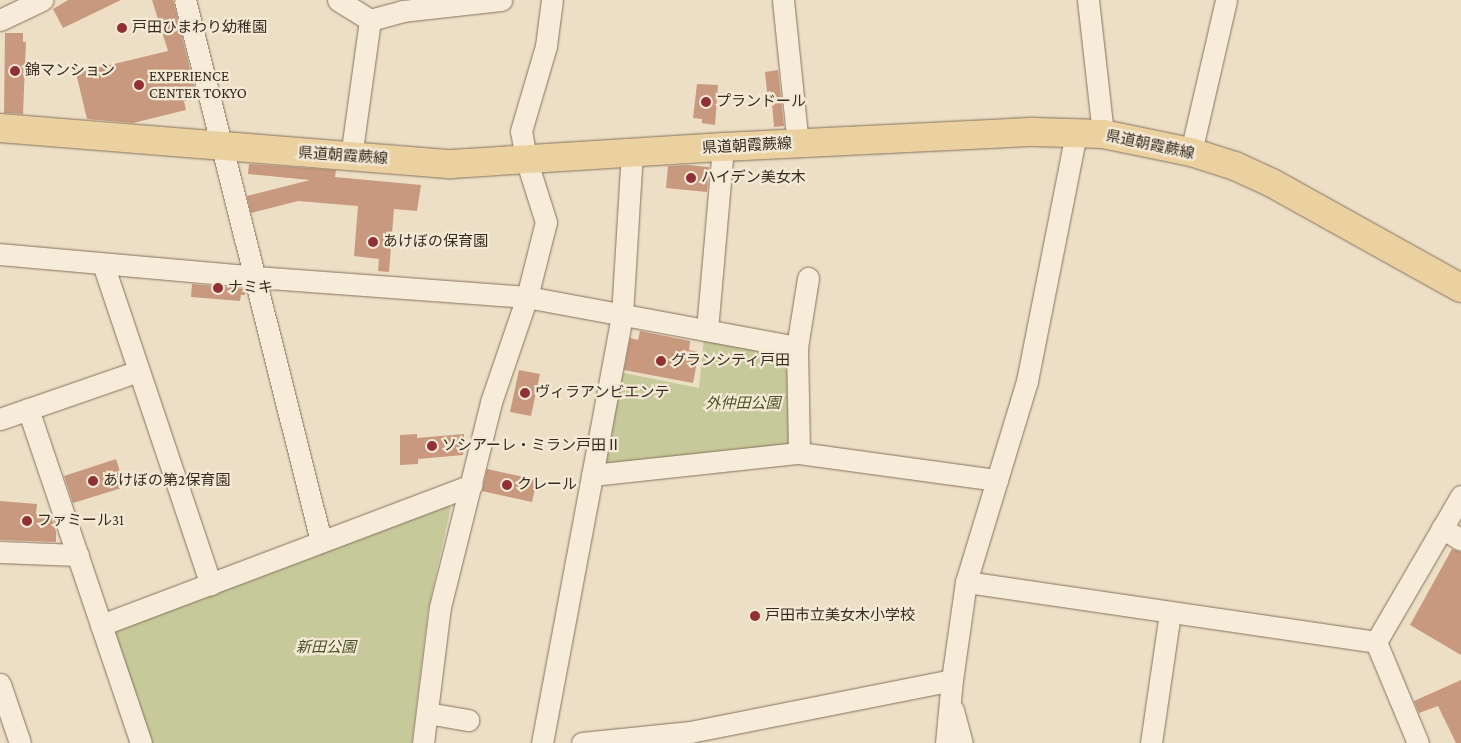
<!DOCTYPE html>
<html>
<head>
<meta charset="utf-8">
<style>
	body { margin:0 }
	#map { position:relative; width:1461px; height:743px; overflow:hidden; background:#ecdfc6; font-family:"Crimson Pro","Noto Sans JP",serif }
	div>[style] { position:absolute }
	.green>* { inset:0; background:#c6c99a }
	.building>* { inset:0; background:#c8997e }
	.roads { filter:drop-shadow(0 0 1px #86715d) drop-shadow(0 0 1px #86715d) }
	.minor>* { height:21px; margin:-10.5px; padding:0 10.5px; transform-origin:10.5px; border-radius:10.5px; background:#f7ecd9 }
	.major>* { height:28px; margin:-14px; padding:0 14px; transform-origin:14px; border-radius:14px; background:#ecd1a0 }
	.dots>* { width:14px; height:14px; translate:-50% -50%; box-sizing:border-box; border:2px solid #f4e9d5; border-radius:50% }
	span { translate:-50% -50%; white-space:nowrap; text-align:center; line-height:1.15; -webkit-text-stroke:4.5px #f4e9d5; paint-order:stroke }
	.poi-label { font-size:15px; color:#372a20 }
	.left { translate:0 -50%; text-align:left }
	.street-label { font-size:15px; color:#372a20 }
	.park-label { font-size:15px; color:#495227; font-style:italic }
</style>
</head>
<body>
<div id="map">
	<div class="green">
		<div style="clip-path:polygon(704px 337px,784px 351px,791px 357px,792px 439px,786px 447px,608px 467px,601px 460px,619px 372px,699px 388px)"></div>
		<div style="clip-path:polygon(446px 502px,451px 507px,428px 611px,412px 743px,149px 743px,138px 711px,140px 704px,138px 696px,131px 692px,113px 632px,114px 626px)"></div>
	</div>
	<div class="building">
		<div style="clip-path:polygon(68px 0,121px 0,63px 28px,53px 9px)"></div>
		<div style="clip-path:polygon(152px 0,173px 0,197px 98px,184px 101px,186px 110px,133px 123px,87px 119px,76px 73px,168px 51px)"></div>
		<div style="clip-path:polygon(5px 33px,23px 33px,23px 42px,26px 42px,23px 114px,4px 113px)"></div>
		<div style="clip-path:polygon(778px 70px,784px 126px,774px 127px,771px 91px,767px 92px,765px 72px)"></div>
		<div style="clip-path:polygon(697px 84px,718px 85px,715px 125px,702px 123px,702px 119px,693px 118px)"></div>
		<div style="clip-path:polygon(249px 164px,336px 170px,335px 177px,421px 185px,417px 211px,394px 209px,389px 272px,378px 271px,379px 259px,354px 256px,358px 206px,298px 201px,251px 213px,247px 196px,310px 180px,248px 174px)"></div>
		<div style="clip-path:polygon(687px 165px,709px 167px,707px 192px,666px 188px,668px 166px)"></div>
		<div style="clip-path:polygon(192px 284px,245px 289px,245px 295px,241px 295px,240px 301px,191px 297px)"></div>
		<div style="clip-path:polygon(640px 331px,690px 341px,689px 350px,699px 352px,693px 383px,624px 370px,630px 338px,638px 340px)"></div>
		<div style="clip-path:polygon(519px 370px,540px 374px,531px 416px,510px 412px)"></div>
		<div style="clip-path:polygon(417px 434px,417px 438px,464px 434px,463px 455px,418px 459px,418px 464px,400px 465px,400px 435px)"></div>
		<div style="clip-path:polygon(116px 459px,125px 487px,73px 503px,64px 476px)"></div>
		<div style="clip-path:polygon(487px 469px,537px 480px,532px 502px,482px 491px)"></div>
		<div style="clip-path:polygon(0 501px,37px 504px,36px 514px,51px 515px,56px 532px,56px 542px,0 540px)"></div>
		<div style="clip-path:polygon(1452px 549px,1461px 552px,1461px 655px,1410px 625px)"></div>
		<div style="clip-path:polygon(1461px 680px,1461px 743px,1456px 743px,1438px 706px,1419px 713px,1414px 701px)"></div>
	</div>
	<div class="roads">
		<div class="minor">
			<div style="left:185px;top:0;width:558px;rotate:75.89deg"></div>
			<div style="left:338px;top:0;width:38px;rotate:32deg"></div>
			<div style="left:370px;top:20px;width:138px;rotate:97.9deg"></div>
			<div style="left:783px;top:0;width:145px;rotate:84.1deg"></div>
			<div style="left:1088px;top:0;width:135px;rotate:83.6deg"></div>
			<div style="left:0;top:20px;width:47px;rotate:-25.5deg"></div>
			<div style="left:370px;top:20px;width:34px;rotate:-15deg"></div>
			<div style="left:403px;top:11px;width:99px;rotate:-6.4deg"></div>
			<div style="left:1191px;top:152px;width:156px;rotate:-77deg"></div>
			<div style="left:0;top:254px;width:257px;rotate:5.1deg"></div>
			<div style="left:256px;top:277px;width:272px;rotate:4.2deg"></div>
			<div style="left:527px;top:297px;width:275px;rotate:10.5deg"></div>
			<div style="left:797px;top:347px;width:106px;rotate:88.9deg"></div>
			<div style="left:103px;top:264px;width:338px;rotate:71.4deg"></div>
			<div style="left:707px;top:330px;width:184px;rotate:-85deg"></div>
			<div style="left:797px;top:347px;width:70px;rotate:-80.9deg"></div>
			<div style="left:28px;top:409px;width:353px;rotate:71.3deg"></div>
			<div style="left:0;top:419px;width:147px;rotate:-19.1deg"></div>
			<div style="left:592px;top:475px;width:208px;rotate:-6.1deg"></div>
			<div style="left:799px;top:453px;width:200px;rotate:7.8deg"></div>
			<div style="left:1442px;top:528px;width:22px;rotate:32deg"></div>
			<div style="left:0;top:552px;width:78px;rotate:2.2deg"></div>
			<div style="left:966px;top:582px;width:414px;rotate:8.3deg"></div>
			<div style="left:101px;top:625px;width:396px;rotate:-20.7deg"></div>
			<div style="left:0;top:684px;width:62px;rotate:71.3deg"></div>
			<div style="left:953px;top:710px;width:34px;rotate:75deg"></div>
			<div style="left:427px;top:713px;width:42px;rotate:9.7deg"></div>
			<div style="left:423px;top:743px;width:137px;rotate:-82.9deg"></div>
			<div style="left:440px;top:607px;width:211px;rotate:-76deg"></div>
			<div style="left:491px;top:402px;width:111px;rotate:-71.1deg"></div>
			<div style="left:527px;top:297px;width:77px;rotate:-75.8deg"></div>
			<div style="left:546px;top:222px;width:66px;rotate:-107.6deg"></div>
			<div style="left:526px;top:159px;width:28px;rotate:-100deg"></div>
			<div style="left:521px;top:131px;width:89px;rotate:-73.6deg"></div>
			<div style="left:546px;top:46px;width:46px;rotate:-82.6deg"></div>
			<div style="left:542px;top:743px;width:435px;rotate:-79.4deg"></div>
			<div style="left:622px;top:315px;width:162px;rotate:-86.5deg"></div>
			<div style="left:582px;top:743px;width:109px;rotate:-5.8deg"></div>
			<div style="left:690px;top:732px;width:267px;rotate:-11.2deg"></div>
			<div style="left:946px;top:743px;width:63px;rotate:-84.6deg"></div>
			<div style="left:952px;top:680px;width:99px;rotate:-81.9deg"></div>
			<div style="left:966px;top:582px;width:210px;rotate:-73.1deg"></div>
			<div style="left:1027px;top:381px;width:253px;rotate:-78.8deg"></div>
			<div style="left:1151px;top:743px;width:132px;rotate:-81.7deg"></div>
			<div style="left:1418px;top:743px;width:109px;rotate:-112.6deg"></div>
			<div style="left:1376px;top:642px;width:169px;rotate:-59.8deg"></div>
		</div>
		<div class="major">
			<div style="left:0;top:128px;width:452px;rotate:4.6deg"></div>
			<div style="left:451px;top:164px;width:273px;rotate:-3.6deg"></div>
			<div style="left:723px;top:147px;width:311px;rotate:-2.8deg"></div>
			<div style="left:1034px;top:132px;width:69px;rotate:1.7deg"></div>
			<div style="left:1103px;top:134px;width:90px;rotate:11.6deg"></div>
			<div style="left:1191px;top:152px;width:46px;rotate:17.7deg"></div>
			<div style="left:1235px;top:166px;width:41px;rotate:24.7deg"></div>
			<div style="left:1272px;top:183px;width:216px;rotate:29.1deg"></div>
		</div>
	</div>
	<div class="dots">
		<div style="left:122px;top:28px;background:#913035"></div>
		<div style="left:15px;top:71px;background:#913035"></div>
		<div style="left:139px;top:85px;background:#913035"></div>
		<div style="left:706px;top:102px;background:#913035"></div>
		<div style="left:691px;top:178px;background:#913035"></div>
		<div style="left:373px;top:242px;background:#913035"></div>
		<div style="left:218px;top:288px;background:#913035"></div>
		<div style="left:661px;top:361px;background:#913035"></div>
		<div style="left:525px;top:393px;background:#913035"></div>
		<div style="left:432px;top:446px;background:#913035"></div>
		<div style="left:93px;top:481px;background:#913035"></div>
		<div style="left:507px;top:485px;background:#913035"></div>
		<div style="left:27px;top:521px;background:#913035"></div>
		<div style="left:755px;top:616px;background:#913035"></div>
	</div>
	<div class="poi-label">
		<span class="left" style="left:132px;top:28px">戸田ひまわり幼稚園</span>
		<span class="left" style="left:25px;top:71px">錦マンション</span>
		<span class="left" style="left:149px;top:85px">EXPERIENCE<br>CENTER TOKYO</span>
		<span class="left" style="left:716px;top:102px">プランドール</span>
		<span class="left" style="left:701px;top:178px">ハイデン美女木</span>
		<span class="left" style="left:383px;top:242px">あけぼの保育園</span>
		<span class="left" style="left:228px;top:288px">ナミキ</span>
		<span class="left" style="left:671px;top:361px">グランシティ戸田</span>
		<span class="left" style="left:535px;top:393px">ヴィラアンビエンテ</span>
		<span class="left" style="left:442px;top:446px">ソシアーレ・ミラン戸田Ⅱ</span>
		<span class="left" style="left:103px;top:481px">あけぼの第2保育園</span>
		<span class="left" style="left:517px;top:485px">クレール</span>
		<span class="left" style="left:37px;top:521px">ファミール31</span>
		<span class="left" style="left:765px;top:616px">戸田市立美女木小学校</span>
	</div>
	<div class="street-label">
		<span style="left:1150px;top:145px;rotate:12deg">県道朝霞蕨線</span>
		<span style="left:747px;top:146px;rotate:-3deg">県道朝霞蕨線</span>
		<span style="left:343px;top:156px;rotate:4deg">県道朝霞蕨線</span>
	</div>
	<div class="park-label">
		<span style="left:743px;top:404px">外仲田公園</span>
		<span style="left:326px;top:648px">新田公園</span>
	</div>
</div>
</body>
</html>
